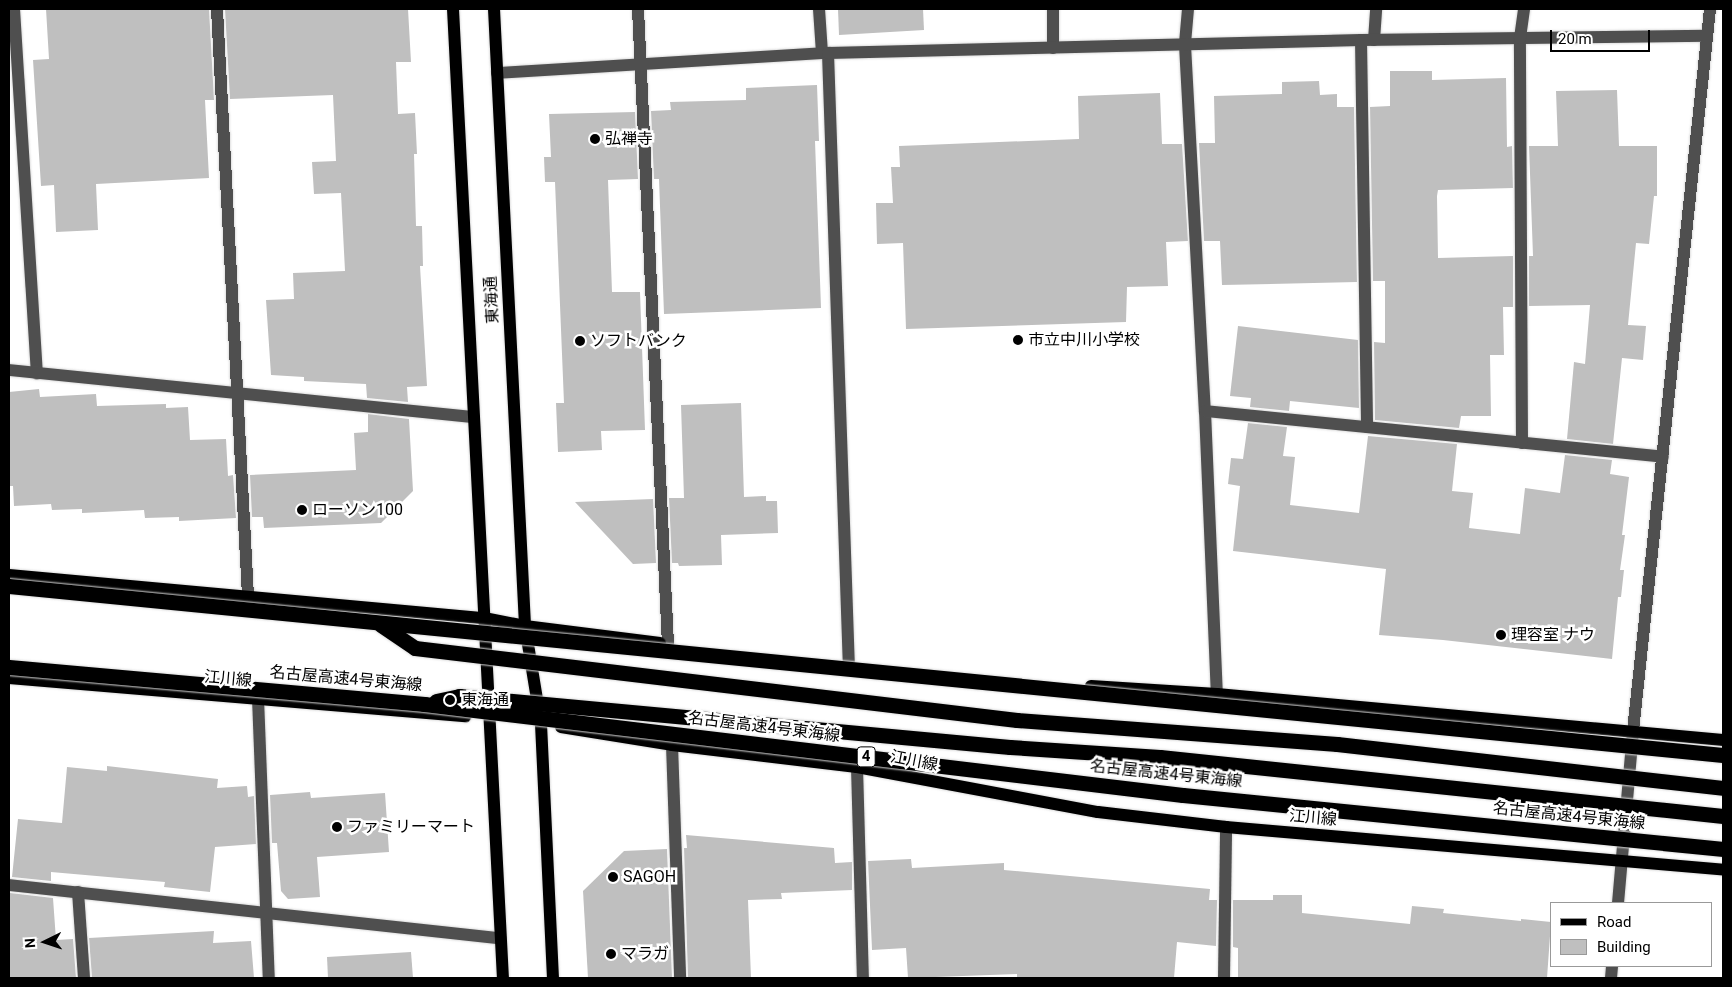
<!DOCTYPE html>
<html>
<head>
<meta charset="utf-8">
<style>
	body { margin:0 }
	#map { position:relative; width:1732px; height:987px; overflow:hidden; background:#fff; font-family:Roboto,"Noto Sans JP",sans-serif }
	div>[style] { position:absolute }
	.building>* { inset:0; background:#bfbfbf }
	.roads { filter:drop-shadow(0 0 1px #dbdbdb) drop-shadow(0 0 1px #dbdbdb) }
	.minor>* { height:12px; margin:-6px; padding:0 6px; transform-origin:6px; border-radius:6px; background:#4f4f4f }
	.major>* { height:12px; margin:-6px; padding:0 6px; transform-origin:6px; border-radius:6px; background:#000 }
	.bridges { filter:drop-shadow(0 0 1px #dbdbdb) drop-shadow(0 0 1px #dbdbdb) }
	.highway-bridge>* { height:15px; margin:-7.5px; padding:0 7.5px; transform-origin:7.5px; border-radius:7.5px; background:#000 }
	.dots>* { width:14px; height:14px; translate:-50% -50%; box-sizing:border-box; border:2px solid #fff; border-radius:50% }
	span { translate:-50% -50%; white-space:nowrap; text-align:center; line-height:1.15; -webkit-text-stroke:5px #fff; paint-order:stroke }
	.shield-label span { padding:1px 4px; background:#fff; border:1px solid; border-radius:4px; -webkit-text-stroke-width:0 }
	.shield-label { font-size:15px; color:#000; font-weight:700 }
	.poi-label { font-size:16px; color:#000 }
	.left { translate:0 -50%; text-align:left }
	.street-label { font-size:16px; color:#000 }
	.frame { position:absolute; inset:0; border:10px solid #000; pointer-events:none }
	.legend { position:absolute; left:1550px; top:902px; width:162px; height:65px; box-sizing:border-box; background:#fff; border:1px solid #999; margin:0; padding:6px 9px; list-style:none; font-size:15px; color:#000 }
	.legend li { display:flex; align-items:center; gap:10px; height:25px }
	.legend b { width:25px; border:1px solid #999 }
	.north { position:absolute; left:20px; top:917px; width:50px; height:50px; -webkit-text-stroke:4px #fff; paint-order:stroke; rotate:266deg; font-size:14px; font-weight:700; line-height:20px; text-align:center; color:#000 }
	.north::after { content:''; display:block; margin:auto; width:18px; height:22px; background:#000; clip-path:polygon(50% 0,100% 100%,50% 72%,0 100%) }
	.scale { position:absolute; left:1550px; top:30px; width:100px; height:22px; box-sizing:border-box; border:2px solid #000; border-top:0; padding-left:6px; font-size:15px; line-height:18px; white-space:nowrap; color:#000; -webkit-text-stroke:4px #fff; paint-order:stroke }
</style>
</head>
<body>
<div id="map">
	<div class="building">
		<div style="clip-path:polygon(46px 9px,209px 9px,214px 100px,205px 100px,209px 178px,96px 184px,98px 230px,56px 232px,54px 185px,41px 186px,33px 60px,49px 59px)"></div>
		<div style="clip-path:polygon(225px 9px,408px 9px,411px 62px,396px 62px,398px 114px,415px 113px,417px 154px,414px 154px,416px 226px,422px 226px,423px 266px,420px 266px,427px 386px,407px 387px,408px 402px,367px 398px,366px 384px,304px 381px,304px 377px,271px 375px,266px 300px,294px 299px,293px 273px,345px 271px,341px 193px,314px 194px,312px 162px,336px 161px,333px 95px,230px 99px)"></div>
		<div style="clip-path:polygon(838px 9px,923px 9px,924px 30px,839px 35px)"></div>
		<div style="clip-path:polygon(1390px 71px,1432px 71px,1432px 80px,1506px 78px,1507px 147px,1512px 146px,1513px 188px,1438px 190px,1437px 196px,1438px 258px,1513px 256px,1513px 307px,1503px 307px,1504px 355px,1490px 355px,1491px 416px,1461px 416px,1459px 428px,1375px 420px,1374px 342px,1385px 343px,1385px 281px,1373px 281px,1370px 107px,1390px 106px)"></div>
		<div style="clip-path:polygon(1319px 81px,1320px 95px,1337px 94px,1337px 107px,1354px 107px,1357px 282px,1222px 285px,1220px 241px,1204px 241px,1199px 143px,1215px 143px,1214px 96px,1282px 94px,1282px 82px)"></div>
		<div style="clip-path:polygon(817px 85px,819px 141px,815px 141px,821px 308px,664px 314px,659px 179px,654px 179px,651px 111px,671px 110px,670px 102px,746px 100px,746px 88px)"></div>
		<div style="clip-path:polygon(1617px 90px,1619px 146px,1657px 146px,1657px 196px,1654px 196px,1649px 244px,1636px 243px,1628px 325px,1646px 326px,1643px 360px,1622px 358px,1613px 444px,1567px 439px,1574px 362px,1585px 364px,1590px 305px,1529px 306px,1529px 256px,1533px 256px,1529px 146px,1558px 146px,1556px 91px)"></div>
		<div style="clip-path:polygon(1160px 93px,1162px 144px,1182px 144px,1188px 241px,1166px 242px,1168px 286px,1127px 287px,1126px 322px,906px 329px,903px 243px,877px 244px,876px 203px,893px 203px,891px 167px,900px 167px,899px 146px,1079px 139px,1078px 96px)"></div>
		<div style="clip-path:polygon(635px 112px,638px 179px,608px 180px,612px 292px,640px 292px,645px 430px,601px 431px,602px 450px,558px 452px,556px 403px,564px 403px,555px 182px,545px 182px,544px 157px,551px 157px,549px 114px)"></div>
		<div style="clip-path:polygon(1238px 326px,1358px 340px,1359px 408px,1290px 401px,1289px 411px,1250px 407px,1251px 398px,1230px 396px)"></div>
		<div style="clip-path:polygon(39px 389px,40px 397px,96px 394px,97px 406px,166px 404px,166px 408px,188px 407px,190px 440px,226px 439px,228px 476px,233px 475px,236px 518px,179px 521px,179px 517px,145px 518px,144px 510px,82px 513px,82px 509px,52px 510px,51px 504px,14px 506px,13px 486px,9px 486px,9px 392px)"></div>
		<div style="clip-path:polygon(741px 403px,744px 497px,766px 496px,766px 501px,777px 501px,778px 533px,721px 535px,722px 565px,679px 566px,678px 563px,672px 563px,669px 498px,684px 498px,681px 405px)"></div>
		<div style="clip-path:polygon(368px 414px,409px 419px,413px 491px,381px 523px,264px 528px,263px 517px,252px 517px,250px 475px,356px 470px,354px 433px,368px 432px)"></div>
		<div style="clip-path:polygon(1248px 423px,1287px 427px,1283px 456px,1295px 457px,1290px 505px,1359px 513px,1368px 436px,1457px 444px,1452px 491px,1473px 493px,1469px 528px,1520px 534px,1525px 488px,1560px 493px,1565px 455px,1612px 460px,1610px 474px,1629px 477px,1622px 535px,1625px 535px,1620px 570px,1624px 570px,1621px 597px,1618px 597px,1612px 659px,1443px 640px,1379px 635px,1386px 569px,1233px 551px,1240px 486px,1228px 484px,1231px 458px,1243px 459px)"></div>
		<div style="clip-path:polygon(653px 499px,656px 563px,633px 564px,575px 502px)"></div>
		<div style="clip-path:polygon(107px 766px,218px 779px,217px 788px,247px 786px,248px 797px,254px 796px,256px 844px,215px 847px,210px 892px,164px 887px,165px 882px,51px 872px,51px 881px,12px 877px,18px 819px,62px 823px,67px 767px,107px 771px)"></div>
		<div style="clip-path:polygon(310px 792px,311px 798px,385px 793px,389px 852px,317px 857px,320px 897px,288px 899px,281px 891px,277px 843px,272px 843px,270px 795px)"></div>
		<div style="clip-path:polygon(686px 835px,834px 848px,835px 863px,852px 862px,852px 890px,781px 893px,782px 899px,748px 900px,751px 978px,688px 978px,684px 848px,687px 848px)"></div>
		<div style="clip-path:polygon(667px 849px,672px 978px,588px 978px,583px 891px,624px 851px)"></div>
		<div style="clip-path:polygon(911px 859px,912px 868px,1004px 863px,1004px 870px,1210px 889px,1209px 900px,1217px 900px,1216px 946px,1177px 942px,1174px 978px,1017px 978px,1017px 974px,908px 978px,906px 948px,872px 950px,868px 861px)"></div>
		<div style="clip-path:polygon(10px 893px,53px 898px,56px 940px,73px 939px,76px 978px,9px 978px)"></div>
		<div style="clip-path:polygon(1273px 895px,1302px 895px,1302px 913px,1410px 924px,1412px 906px,1444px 909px,1443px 913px,1521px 921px,1521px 919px,1551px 922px,1547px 978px,1238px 978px,1238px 948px,1233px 947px,1233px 900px,1273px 900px)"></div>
		<div style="clip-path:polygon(214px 931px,213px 943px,251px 941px,254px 978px,92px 978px,89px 938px)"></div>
		<div style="clip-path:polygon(411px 952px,413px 978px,328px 978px,327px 957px)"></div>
	</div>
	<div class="roads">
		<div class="minor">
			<div style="left:14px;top:9px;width:365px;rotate:86.4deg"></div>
			<div style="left:217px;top:9px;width:589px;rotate:86.98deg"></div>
			<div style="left:638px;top:9px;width:636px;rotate:87.3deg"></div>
			<div style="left:819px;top:9px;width:44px;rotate:86.1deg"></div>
			<div style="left:1053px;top:9px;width:39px;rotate:90deg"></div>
			<div style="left:1188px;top:9px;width:36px;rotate:95deg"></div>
			<div style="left:1185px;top:45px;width:367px;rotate:86.9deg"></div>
			<div style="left:1205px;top:411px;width:283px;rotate:87.6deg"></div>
			<div style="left:1361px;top:40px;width:387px;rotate:89.1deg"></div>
			<div style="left:1374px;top:40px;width:31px;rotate:-86deg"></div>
			<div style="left:828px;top:53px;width:616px;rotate:88.05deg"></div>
			<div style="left:497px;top:73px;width:332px;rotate:-3.5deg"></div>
			<div style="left:828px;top:53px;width:533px;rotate:-1.4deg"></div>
			<div style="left:1361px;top:40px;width:346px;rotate:-0.7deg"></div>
			<div style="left:9px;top:370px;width:467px;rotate:5.8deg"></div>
			<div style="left:1205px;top:411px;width:460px;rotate:5.7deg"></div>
			<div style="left:1522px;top:443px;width:405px;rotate:-90.3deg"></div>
			<div style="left:1520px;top:38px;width:29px;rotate:-82deg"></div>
			<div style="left:258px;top:698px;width:280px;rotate:87.8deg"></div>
			<div style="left:672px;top:745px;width:233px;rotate:88deg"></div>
			<div style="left:857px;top:767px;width:211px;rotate:88.4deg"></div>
			<div style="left:9px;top:885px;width:494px;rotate:6.2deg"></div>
			<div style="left:78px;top:892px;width:86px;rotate:86deg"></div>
			<div style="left:1618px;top:903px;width:173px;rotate:-85deg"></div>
			<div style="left:1633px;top:731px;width:726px;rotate:-83.91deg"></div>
			<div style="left:1224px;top:978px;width:151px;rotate:-89.2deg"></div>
			<div style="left:1611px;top:978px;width:12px;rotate:-85deg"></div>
		</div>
		<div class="major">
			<div style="left:453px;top:9px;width:970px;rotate:87.05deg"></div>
			<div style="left:494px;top:9px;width:618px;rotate:87.12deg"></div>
			<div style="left:525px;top:626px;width:99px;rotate:80.7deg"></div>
			<div style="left:541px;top:724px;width:254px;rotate:87.3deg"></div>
			<div style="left:9px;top:575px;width:477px;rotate:5.2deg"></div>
			<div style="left:484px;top:618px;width:42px;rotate:11deg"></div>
			<div style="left:525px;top:626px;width:136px;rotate:7.2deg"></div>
			<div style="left:9px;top:678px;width:458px;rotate:4.8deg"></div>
			<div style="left:1091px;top:686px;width:126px;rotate:3.6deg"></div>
			<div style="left:1217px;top:694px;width:508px;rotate:5.19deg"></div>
			<div style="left:561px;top:727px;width:112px;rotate:9.2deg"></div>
			<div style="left:672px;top:745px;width:186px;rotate:6.8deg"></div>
			<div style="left:857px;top:767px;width:245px;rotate:10.6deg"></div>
			<div style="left:1098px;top:812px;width:129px;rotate:6.7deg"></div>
			<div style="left:1226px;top:827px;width:499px;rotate:4.9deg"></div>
		</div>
	</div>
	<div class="bridges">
		<div class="highway-bridge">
			<div style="left:9px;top:586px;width:1722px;rotate:5.63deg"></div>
			<div style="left:381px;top:625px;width:41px;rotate:34.1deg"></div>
			<div style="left:415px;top:648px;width:606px;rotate:6.82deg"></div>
			<div style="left:1017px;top:720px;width:321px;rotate:4.3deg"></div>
			<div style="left:1337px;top:744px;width:388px;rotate:6.5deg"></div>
			<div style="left:9px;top:667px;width:417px;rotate:5.1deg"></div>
			<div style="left:424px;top:704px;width:764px;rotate:6.84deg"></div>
			<div style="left:1183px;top:795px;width:543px;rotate:5.71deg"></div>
			<div style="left:436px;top:701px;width:24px;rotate:-12deg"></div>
			<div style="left:459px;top:696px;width:553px;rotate:5.29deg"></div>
			<div style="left:1010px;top:747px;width:150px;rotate:3.8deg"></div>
			<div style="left:1160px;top:757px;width:566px;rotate:5.98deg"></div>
		</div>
	</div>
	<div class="dots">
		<div style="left:595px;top:139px;background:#000"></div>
		<div style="left:1018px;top:340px;background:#000"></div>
		<div style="left:580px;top:341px;background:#000"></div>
		<div style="left:302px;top:510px;background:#000"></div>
		<div style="left:1501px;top:635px;background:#000"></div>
		<div style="left:450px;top:700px;background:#000"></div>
		<div style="left:337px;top:827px;background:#000"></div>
		<div style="left:613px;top:877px;background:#000"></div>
		<div style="left:611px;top:954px;background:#000"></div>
	</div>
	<div class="shield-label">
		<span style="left:866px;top:757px">4</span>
	</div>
	<div class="poi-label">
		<span class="left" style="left:605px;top:139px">弘禅寺</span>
		<span class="left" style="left:1028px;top:340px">市立中川小学校</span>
		<span class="left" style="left:590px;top:341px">ソフトバンク</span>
		<span class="left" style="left:312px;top:510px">ローソン100</span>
		<span class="left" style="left:1511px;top:635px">理容室 ナウ</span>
		<span class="left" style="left:461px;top:700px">東海通</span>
		<span class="left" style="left:347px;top:827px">ファミリーマート</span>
		<span class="left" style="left:623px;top:877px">SAGOH</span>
		<span class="left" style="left:621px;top:954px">マラガ</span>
	</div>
	<div class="street-label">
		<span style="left:492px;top:300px;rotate:-93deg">東海通</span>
		<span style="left:228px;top:679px;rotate:5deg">江川線</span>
		<span style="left:346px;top:679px;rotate:5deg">名古屋高速4号東海線</span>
		<span style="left:764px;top:727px;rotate:7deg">名古屋高速4号東海線</span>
		<span style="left:914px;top:761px;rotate:11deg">江川線</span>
		<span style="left:1166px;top:774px;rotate:6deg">名古屋高速4号東海線</span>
		<span style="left:1569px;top:816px;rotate:6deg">名古屋高速4号東海線</span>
		<span style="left:1313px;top:818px;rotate:5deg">江川線</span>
	</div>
	<div class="frame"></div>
	<ul class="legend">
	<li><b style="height:6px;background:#000"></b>Road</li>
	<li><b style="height:14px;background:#bfbfbf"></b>Building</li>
	</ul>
	<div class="north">N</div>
	<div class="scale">20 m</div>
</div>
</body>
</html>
